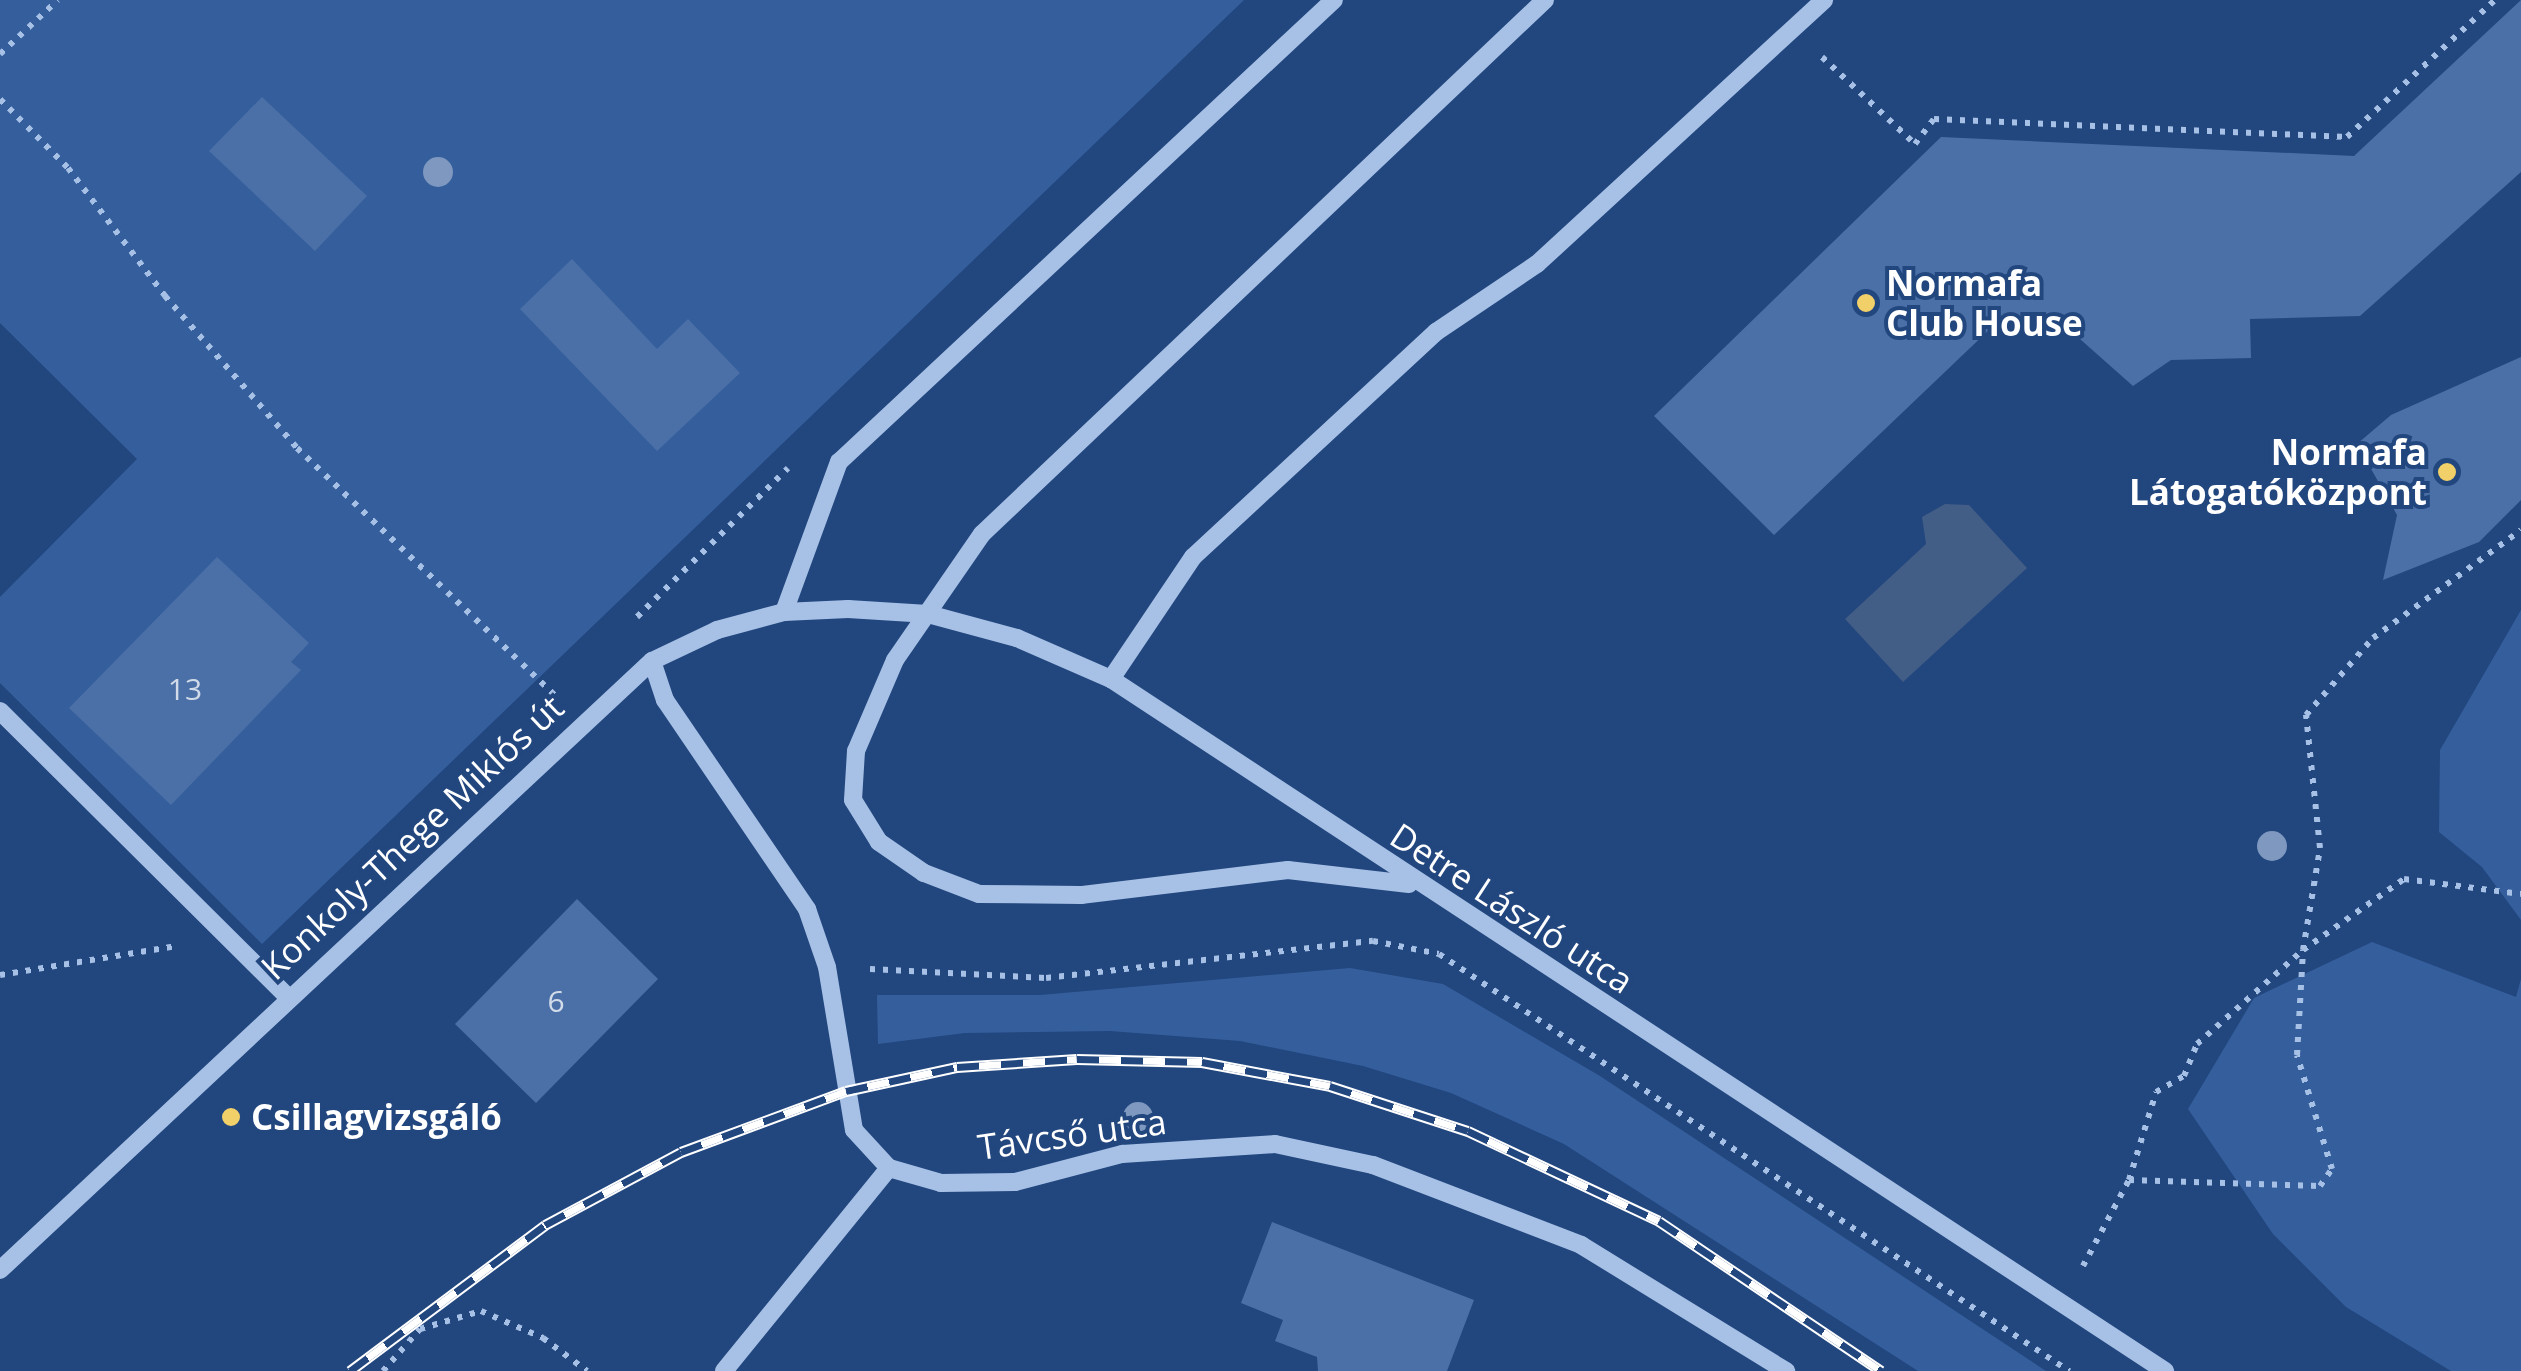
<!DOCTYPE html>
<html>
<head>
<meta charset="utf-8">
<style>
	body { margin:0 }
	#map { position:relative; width:2521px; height:1371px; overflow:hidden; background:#22467e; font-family:"Open Sans",sans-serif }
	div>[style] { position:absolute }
	.green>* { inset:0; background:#355f9c }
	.water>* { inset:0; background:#425d86 }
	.building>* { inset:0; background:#4b70a7 }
	.path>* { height:6px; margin-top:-3px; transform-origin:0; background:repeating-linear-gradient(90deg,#a7c1e6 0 5px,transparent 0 13px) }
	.minor>* { height:18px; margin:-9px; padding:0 9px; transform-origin:9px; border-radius:9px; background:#a7c1e6 }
	.rail>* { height:11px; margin-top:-5.5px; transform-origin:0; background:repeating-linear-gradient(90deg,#22467e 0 22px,#fff 0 44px); box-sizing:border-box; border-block:2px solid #fff }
	.trees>* { width:30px; height:30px; margin:-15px; border-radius:50%; background:#7e98bf }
	.dots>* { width:28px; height:28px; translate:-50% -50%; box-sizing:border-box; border:5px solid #22467e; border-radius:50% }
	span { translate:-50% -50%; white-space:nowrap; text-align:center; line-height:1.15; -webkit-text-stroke:8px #22467e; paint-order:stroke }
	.number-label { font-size:30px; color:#d2dbe9 }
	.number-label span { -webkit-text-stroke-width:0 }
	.poi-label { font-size:35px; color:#fff; font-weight:700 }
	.left { translate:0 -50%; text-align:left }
	.right { translate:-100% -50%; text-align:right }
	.street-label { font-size:35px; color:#fff }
</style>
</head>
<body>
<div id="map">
	<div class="green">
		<div style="clip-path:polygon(0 0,1244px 0,262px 944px,0 683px,0 597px,137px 459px,0 323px)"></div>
		<div style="clip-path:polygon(2521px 610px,2521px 920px,2482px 867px,2439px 832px,2440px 750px)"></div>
		<div style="clip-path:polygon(2372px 942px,2516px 997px,2521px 979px,2521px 1371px,2451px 1371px,2346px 1307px,2273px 1234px,2188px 1109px,2254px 998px)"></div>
		<div style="clip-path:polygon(1350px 968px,1443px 984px,1600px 1076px,2046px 1371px,1918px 1371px,1564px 1144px,1451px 1093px,1363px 1066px,1240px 1041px,1110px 1031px,965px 1033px,878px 1044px,877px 995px,1040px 995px)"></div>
	</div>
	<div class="water">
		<div style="clip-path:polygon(1945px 504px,1969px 505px,2027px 568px,1903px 682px,1845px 619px,1926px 544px,1922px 517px)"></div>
	</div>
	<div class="building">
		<div style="clip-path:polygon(2521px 0,2521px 172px,2360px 316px,2250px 319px,2251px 358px,2171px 360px,2133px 386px,2054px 316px,1991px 328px,1774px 535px,1654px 416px,1941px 137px,2354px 156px)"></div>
		<div style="clip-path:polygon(262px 97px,367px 196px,315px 251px,209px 151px)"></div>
		<div style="clip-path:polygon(572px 259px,657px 349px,688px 319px,740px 373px,657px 451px,520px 309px)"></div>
		<div style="clip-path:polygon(2521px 357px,2521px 500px,2479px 542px,2383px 580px,2397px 515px,2357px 444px,2391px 415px)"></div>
		<div style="clip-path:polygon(217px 557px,309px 643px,291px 662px,301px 670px,171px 805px,69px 708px)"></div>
		<div style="clip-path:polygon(577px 899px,658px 979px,536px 1103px,455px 1024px)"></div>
		<div style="clip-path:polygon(1272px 1222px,1474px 1300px,1447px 1371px,1318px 1371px,1317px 1357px,1275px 1341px,1283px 1320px,1241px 1303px)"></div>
	</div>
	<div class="path">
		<div style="left:0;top:54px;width:79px;rotate:-43deg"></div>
		<div style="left:1822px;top:57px;width:127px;rotate:43.1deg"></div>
		<div style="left:1915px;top:144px;width:31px;rotate:-53deg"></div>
		<div style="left:1934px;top:119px;width:413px;rotate:2.5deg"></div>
		<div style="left:2347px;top:137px;width:202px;rotate:-42.8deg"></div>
		<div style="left:0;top:99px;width:97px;rotate:45.4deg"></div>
		<div style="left:68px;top:168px;width:161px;rotate:52.8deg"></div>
		<div style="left:165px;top:296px;width:201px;rotate:49deg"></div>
		<div style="left:297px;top:448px;width:357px;rotate:43.8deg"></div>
		<div style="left:637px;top:617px;width:212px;rotate:-44.6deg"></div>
		<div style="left:870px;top:969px;width:176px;rotate:2.9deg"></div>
		<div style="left:1046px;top:978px;width:329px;rotate:-6.5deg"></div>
		<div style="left:1373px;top:941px;width:67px;rotate:11.1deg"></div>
		<div style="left:1439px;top:954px;width:756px;rotate:33.5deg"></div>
		<div style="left:0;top:975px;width:179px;rotate:-9.3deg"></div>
		<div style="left:2129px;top:1180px;width:92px;rotate:-72.9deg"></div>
		<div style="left:2156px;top:1092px;width:32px;rotate:-30deg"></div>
		<div style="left:2184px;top:1076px;width:35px;rotate:-68deg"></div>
		<div style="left:2197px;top:1044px;width:142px;rotate:-41.6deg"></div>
		<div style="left:2303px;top:950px;width:103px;rotate:-80.5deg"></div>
		<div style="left:2320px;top:848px;width:134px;rotate:-96deg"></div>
		<div style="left:2306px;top:715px;width:102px;rotate:-49deg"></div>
		<div style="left:2373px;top:638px;width:183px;rotate:-36.1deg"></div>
		<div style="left:2083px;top:1266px;width:98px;rotate:-61.9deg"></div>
		<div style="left:2129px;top:1180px;width:191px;rotate:1.8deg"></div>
		<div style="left:2320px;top:1186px;width:21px;rotate:-55deg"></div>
		<div style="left:2332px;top:1169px;width:119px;rotate:-107.1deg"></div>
		<div style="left:2297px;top:1055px;width:105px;rotate:-86.7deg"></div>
		<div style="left:2303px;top:950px;width:123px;rotate:-35.1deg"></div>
		<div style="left:2404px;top:879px;width:118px;rotate:7.3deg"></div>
		<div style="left:383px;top:1371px;width:56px;rotate:-48.6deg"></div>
		<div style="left:420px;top:1329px;width:64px;rotate:-16.4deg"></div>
		<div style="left:481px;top:1311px;width:68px;rotate:23.5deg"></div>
		<div style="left:543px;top:1338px;width:55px;rotate:36.9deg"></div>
	</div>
	<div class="minor">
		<div style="left:784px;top:612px;width:160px;rotate:-69.9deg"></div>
		<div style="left:839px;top:462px;width:677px;rotate:-43.03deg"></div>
		<div style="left:652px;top:661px;width:41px;rotate:71.6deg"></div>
		<div style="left:665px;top:700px;width:253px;rotate:55.8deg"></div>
		<div style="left:807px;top:909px;width:61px;rotate:71deg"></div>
		<div style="left:827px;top:967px;width:165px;rotate:80.6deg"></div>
		<div style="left:854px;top:1130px;width:52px;rotate:47.4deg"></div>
		<div style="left:889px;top:1168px;width:54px;rotate:16.1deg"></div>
		<div style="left:941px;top:1183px;width:74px;rotate:-0.8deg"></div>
		<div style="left:1015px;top:1182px;width:111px;rotate:-14.7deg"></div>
		<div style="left:1122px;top:1154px;width:153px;rotate:-3.7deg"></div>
		<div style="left:1275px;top:1144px;width:100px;rotate:12.1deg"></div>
		<div style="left:1373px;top:1165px;width:223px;rotate:21deg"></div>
		<div style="left:1581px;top:1245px;width:241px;rotate:31.6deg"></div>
		<div style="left:1111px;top:679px;width:147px;rotate:-56.1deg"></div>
		<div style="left:1193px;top:557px;width:331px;rotate:-42.8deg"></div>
		<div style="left:1436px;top:332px;width:122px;rotate:-34deg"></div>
		<div style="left:1537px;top:264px;width:390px;rotate:-42.6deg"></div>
		<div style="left:0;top:711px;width:407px;rotate:44.8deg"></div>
		<div style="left:1409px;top:884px;width:122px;rotate:-173.4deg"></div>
		<div style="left:1288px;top:870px;width:209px;rotate:173.1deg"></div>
		<div style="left:1081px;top:895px;width:102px;rotate:-179.4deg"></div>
		<div style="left:979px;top:894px;width:59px;rotate:-159.1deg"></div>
		<div style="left:924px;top:873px;width:55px;rotate:-145.4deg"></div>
		<div style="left:879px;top:842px;width:49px;rotate:-121.8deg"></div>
		<div style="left:853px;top:800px;width:49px;rotate:-86.5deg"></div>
		<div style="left:856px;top:751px;width:99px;rotate:-66.8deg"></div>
		<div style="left:895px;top:660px;width:153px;rotate:-55.4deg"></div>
		<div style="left:982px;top:534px;width:776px;rotate:-43.49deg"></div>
		<div style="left:0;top:1270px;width:892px;rotate:-43.05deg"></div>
		<div style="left:652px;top:661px;width:72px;rotate:-25.5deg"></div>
		<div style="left:717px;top:630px;width:69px;rotate:-15deg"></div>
		<div style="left:784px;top:612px;width:64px;rotate:-2.7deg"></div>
		<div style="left:848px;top:609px;width:80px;rotate:3.6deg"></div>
		<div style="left:928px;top:614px;width:92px;rotate:15.1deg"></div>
		<div style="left:1017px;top:638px;width:103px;rotate:23.6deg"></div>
		<div style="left:1111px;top:679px;width:1261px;rotate:33.29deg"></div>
		<div style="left:724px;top:1371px;width:262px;rotate:-50.9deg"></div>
	</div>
	<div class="rail">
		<div style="left:350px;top:1371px;width:244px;rotate:-36.8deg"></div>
		<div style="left:545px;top:1225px;width:154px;rotate:-28.2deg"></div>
		<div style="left:681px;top:1152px;width:176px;rotate:-20.3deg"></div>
		<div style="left:846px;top:1091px;width:114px;rotate:-12.2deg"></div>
		<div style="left:957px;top:1067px;width:120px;rotate:-3.8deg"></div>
		<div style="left:1077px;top:1059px;width:125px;rotate:1.4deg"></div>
		<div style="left:1202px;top:1062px;width:130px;rotate:10.6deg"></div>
		<div style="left:1330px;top:1086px;width:145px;rotate:18.1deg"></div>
		<div style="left:1468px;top:1131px;width:211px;rotate:25.2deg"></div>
		<div style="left:1659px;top:1221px;width:268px;rotate:34deg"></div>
	</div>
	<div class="trees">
		<div style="left:438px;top:172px"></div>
		<div style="left:2272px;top:846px"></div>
		<div style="left:1138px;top:1117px"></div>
	</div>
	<div class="dots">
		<div style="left:1866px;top:303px;background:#f2d069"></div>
		<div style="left:2447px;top:472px;background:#f2d069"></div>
		<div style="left:231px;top:1117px;background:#f2d069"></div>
	</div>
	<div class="number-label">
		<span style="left:185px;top:689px">13</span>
		<span style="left:556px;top:1001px">6</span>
	</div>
	<div class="poi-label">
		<span class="left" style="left:1886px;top:303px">Normafa<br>Club House</span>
		<span class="right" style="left:2427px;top:472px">Normafa<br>Látogatóközpont</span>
		<span class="left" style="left:251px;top:1117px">Csillagvizsgáló</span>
	</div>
	<div class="street-label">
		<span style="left:412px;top:837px;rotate:-43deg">Konkoly-Thege Miklós út</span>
		<span style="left:1512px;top:908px;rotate:33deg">Detre László utca</span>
		<span style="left:1072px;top:1134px;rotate:-8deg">Távcső utca</span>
	</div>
</div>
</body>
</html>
